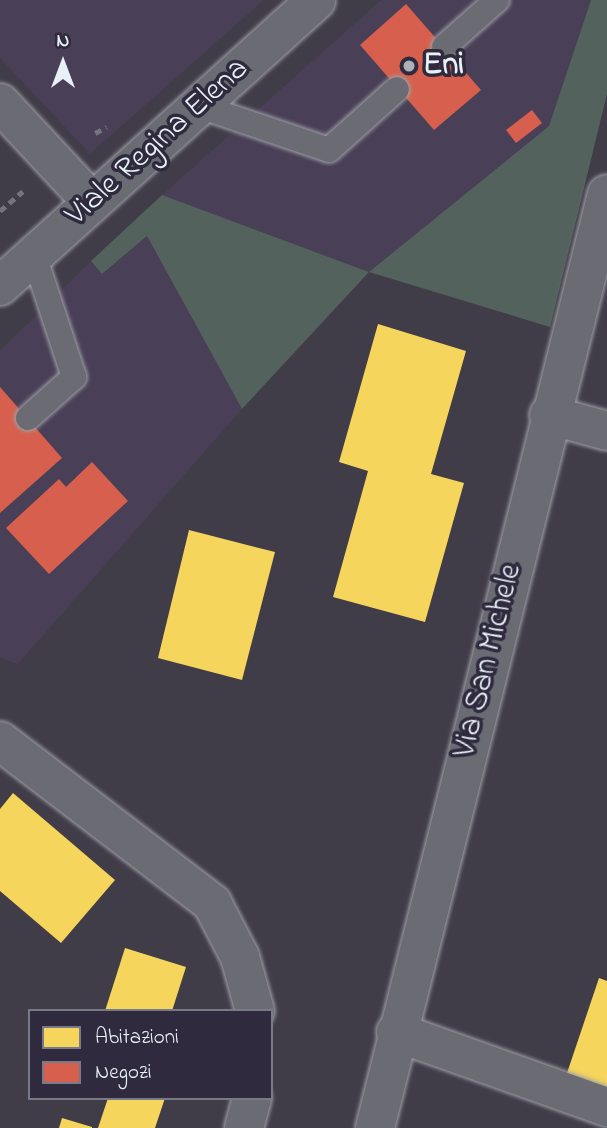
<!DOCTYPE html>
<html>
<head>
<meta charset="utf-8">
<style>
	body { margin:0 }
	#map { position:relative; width:607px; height:1128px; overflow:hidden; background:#403c48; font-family:"Indie Flower",sans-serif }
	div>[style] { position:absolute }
	.built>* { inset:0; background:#493f56 }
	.green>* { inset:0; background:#54625d }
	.homes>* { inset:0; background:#f6d55c }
	.shops>* { inset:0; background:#d6604d }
	.path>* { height:4.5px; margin-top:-2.25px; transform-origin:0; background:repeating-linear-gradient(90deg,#75747a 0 7px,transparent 0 12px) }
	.roads { filter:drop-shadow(0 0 2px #9f9fa6) drop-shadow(0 0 2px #9f9fa6) }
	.lane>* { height:24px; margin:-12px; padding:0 12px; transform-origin:12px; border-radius:12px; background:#6a6b73 }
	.street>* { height:38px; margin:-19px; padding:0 19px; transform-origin:19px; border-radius:19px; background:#6a6b73 }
	.secondary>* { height:38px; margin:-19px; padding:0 19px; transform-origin:19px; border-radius:19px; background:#6a6b73 }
	.dots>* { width:19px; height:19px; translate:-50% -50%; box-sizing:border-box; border:4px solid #2f2a3d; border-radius:50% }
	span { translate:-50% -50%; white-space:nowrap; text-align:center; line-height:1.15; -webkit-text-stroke:7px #2f2a3d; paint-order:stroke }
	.poi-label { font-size:32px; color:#e8f1f8; font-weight:700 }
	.left { translate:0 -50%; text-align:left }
	.street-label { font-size:32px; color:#e8f1f8 }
	.legend { position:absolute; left:28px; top:1009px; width:245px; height:91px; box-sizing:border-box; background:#2f2a3d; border:2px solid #797a88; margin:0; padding:9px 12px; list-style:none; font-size:21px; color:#e8f1f8 }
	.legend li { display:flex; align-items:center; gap:14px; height:35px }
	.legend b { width:35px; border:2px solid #797a88 }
	.north { position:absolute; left:28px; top:28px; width:70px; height:70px; -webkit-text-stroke:5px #2f2a3d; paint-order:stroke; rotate:0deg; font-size:19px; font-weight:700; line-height:28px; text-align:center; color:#e8f1f8 }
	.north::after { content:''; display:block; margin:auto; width:24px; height:32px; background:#e8f1f8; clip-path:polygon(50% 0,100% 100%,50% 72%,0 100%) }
</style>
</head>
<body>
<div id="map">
	<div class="built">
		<div style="clip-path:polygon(0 0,264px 0,90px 154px,0 58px)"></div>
		<div style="clip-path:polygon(381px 0,591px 0,549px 126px,369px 272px,162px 195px)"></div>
		<div style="clip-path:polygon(147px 236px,242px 409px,18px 664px,0 658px,0 351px,91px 261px,103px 274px)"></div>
	</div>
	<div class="green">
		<div style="clip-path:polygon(591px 0,607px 0,607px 94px,550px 327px,369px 272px,242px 409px,147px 236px,102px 274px,91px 261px,162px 195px,369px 272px,549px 126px)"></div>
	</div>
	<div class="homes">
		<div style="clip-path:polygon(378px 324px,466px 351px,431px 474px,464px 483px,425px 622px,333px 597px,368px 471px,339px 462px)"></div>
		<div style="clip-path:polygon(189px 530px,275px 552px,242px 680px,158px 658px)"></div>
		<div style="clip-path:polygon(13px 793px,115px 880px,61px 943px,0 891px,0 809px)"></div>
		<div style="clip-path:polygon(125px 948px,186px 967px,172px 1011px,105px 1011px)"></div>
		<div style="clip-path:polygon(599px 978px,607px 981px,607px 1094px,565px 1079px)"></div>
		<div style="clip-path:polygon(108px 1098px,165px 1098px,155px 1128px,98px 1128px)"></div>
		<div style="clip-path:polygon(62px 1118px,92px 1127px,92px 1128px,59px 1128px)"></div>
	</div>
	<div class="shops">
		<div style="clip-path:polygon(406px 4px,481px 90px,434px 130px,360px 45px)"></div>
		<div style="clip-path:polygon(532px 110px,542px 123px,516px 143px,506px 130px)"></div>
		<div style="clip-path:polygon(0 387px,62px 458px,0 513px)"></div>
		<div style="clip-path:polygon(92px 462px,128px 501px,49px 574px,6px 528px,59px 479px,66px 487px)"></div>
	</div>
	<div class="path">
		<div style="left:95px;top:133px;width:13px;rotate:-27deg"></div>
		<div style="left:0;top:211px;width:30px;rotate:-41deg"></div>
	</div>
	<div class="roads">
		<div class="lane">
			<div style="left:444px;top:47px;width:71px;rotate:-41.6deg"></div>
			<div style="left:199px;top:106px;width:137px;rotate:18.7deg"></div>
			<div style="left:329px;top:150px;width:91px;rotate:-41.9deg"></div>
			<div style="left:28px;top:418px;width:62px;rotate:-41.7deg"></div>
			<div style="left:74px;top:377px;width:128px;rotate:-108.2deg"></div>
		</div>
		<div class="street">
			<div style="left:0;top:103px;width:135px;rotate:47.1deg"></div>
			<div style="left:549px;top:415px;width:60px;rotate:15.4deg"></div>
			<div style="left:0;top:741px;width:267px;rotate:37.4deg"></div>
			<div style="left:212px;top:903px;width:61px;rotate:62.6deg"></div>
			<div style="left:240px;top:957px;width:56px;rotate:74.5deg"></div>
			<div style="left:396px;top:1032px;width:224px;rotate:19.6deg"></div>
			<div style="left:244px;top:1128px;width:31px;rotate:-75deg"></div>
			<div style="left:375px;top:1128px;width:962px;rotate:-76.05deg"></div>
		</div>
		<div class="secondary">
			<div style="left:0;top:286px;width:426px;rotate:-42.1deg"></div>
		</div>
	</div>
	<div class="dots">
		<div style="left:409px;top:66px;background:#adb2ba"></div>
	</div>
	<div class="poi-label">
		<span class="left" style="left:423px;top:66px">Eni</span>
	</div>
	<div class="street-label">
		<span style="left:158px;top:143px;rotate:-42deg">Viale Regina Elena</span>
		<span style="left:489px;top:661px;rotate:-76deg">Via San Michele</span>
	</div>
	<ul class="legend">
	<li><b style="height:19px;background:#f6d55c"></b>Abitazioni</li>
	<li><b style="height:19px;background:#d6604d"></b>Negozi</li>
	</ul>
	<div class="north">N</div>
</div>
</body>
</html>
